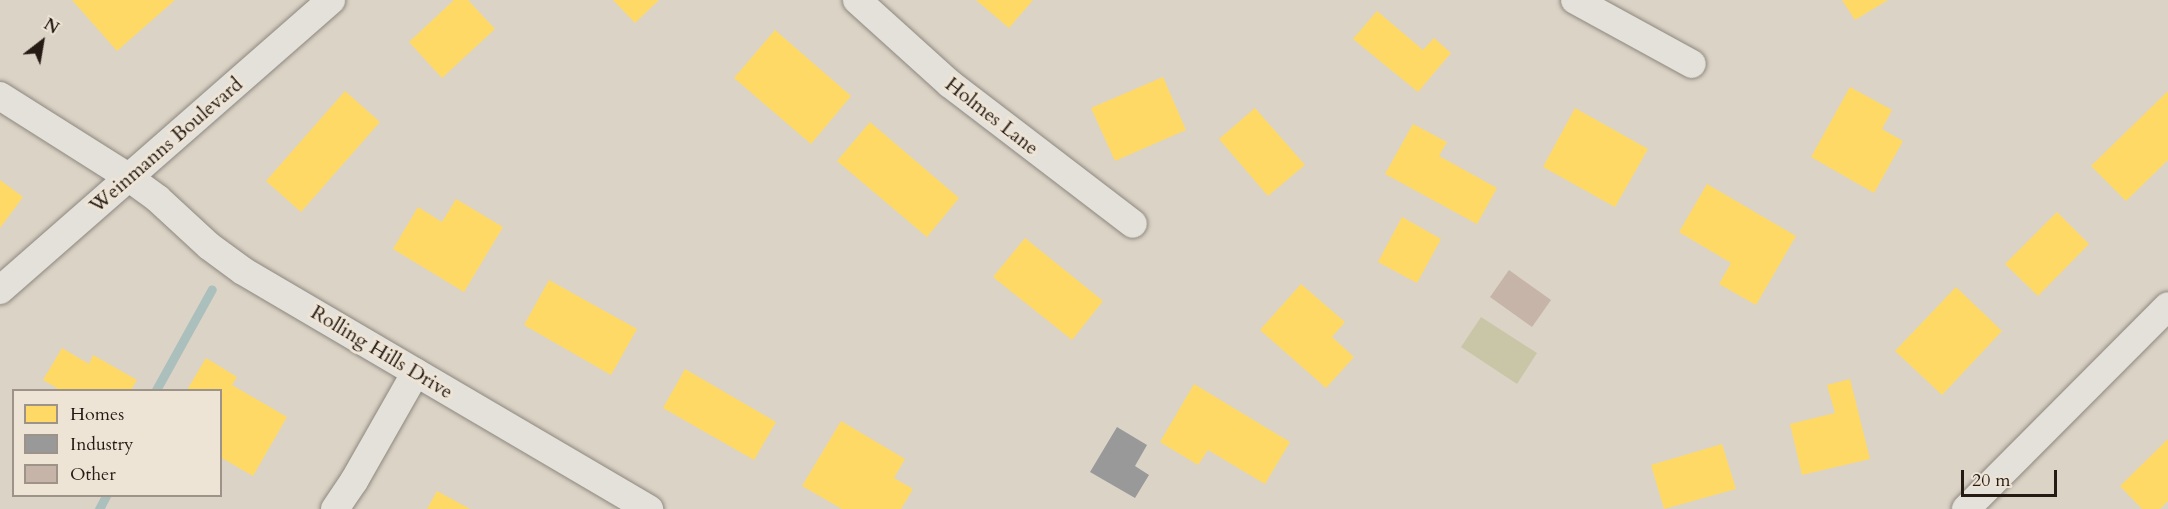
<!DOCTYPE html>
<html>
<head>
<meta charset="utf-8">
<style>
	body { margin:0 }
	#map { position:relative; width:2168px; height:509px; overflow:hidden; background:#dbd3c6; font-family:Cardo,serif }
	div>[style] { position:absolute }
	.green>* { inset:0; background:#c9c6a7 }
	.homes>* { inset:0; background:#ffd966 }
	.industry>* { inset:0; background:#999 }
	.stream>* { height:9px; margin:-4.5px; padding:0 4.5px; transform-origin:4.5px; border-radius:4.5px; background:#abbfbc }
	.building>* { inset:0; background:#c5b4a7 }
	.roads { filter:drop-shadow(0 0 2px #8d877f) drop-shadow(0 0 2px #8d877f) }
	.street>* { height:28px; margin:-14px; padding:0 14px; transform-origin:14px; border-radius:14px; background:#e4e0da }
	span { translate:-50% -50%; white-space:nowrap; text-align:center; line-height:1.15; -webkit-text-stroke:6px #ede4d5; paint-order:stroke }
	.street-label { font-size:20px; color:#261a14 }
	.legend { position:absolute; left:12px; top:389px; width:210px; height:108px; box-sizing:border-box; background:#ede4d5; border:2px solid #9d9388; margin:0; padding:8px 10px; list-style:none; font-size:18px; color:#261a14 }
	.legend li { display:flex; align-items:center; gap:12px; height:30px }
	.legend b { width:30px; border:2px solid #9d9388 }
	.north { position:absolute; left:12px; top:12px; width:60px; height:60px; -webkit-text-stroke:4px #ede4d5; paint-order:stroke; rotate:31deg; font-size:16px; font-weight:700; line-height:24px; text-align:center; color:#261a14 }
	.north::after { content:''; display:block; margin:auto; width:21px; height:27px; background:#261a14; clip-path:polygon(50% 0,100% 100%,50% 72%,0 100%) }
	.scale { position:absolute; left:1961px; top:470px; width:96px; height:27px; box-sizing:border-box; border:3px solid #261a14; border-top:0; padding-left:8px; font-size:18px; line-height:21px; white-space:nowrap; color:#261a14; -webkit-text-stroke:4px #ede4d5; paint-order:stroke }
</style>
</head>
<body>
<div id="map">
	<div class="green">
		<div style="clip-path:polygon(1481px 317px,1537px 353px,1517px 384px,1461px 347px)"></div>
	</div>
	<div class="homes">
		<div style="clip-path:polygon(72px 0,175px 0,117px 51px)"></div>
		<div style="clip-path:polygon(454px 0,468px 0,495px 29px,442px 78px,409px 42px)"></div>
		<div style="clip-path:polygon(613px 0,659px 0,635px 23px)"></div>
		<div style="clip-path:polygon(976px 0,1033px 0,1009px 28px)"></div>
		<div style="clip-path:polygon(1842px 0,1888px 0,1855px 20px)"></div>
		<div style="clip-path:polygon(1377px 11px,1423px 50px,1434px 38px,1451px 53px,1418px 92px,1353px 39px)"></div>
		<div style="clip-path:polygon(775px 30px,851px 96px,811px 144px,734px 78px)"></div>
		<div style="clip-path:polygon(1163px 77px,1186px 130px,1115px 161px,1091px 108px)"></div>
		<div style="clip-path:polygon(1850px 87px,1892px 110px,1882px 129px,1903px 141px,1874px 193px,1811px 157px)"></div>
		<div style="clip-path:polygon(345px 91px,380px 122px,301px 212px,266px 181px)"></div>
		<div style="clip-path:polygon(2168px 91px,2168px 160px,2126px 201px,2091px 166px)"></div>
		<div style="clip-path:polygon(1255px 108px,1305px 165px,1268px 196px,1219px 139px)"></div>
		<div style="clip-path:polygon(1575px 108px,1648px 149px,1615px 207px,1543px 167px)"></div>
		<div style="clip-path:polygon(870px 122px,959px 198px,927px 237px,837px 161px)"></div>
		<div style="clip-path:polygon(1413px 124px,1447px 142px,1439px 156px,1497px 188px,1477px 224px,1385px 174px)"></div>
		<div style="clip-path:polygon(0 180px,23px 197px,0 228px)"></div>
		<div style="clip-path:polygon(1707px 184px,1796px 236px,1756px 305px,1719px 284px,1731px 263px,1679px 232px)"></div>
		<div style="clip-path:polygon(456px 199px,503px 227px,464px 292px,393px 249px,418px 207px,442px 222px)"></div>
		<div style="clip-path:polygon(2057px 212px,2089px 244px,2038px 296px,2005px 264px)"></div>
		<div style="clip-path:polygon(1402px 217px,1441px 239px,1417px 283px,1378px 262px)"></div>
		<div style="clip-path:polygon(1025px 238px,1103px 301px,1072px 340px,993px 277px)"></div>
		<div style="clip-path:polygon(549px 280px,637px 329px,611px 375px,524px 325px)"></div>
		<div style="clip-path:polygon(1301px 284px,1345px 322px,1332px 337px,1354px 357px,1326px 388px,1260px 330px)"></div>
		<div style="clip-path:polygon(1956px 287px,2002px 331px,1942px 395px,1895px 351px)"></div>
		<div style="clip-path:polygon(62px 348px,89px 364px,93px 355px,137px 380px,131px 390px,56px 390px,57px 388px,43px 380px)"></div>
		<div style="clip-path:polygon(206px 358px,237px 377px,232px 385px,287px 417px,253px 476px,220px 457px,220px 390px,187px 390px)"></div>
		<div style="clip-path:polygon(685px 369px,776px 422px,754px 460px,663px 408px)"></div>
		<div style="clip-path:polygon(1850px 379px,1870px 459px,1802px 475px,1790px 424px,1835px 413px,1827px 385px)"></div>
		<div style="clip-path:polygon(1194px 384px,1290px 442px,1265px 484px,1208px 450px,1198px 465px,1160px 442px)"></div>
		<div style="clip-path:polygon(841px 421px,905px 459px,894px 478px,913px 489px,901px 509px,842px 509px,802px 486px)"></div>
		<div style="clip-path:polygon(2168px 439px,2168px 501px,2160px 509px,2142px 509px,2120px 486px)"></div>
		<div style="clip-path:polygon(1722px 444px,1736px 489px,1664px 509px,1651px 465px)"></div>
		<div style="clip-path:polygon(437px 491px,470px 509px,427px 509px)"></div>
	</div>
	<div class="industry">
		<div style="clip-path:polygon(1117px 427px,1147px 445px,1135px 466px,1149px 475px,1135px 498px,1090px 472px)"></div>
	</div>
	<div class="stream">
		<div style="left:156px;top:390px;width:115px;rotate:-61deg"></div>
		<div style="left:99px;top:509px;width:15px;rotate:-62deg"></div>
	</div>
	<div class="building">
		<div style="clip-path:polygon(1509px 270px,1551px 300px,1532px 327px,1490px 297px)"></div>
	</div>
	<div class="roads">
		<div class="street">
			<div style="left:857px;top:0;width:125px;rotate:42.1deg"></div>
			<div style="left:950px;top:84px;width:230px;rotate:37.4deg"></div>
			<div style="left:1575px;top:0;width:133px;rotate:28.7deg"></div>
			<div style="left:0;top:96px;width:151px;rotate:32.3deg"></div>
			<div style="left:128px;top:177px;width:37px;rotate:36deg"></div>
			<div style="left:158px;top:199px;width:69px;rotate:42.7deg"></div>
			<div style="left:209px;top:246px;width:42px;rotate:36.3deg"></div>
			<div style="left:243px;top:271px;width:471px;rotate:30.4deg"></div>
			<div style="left:0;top:290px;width:440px;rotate:-41.2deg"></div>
			<div style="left:335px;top:509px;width:34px;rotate:-56deg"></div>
			<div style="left:354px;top:481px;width:125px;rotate:-60.4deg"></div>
			<div style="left:1966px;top:509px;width:286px;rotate:-45.1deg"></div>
		</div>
	</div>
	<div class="street-label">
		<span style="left:992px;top:116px;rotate:38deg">Holmes Lane</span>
		<span style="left:166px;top:145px;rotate:-41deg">Weinmanns Boulevard</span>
		<span style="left:382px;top:352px;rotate:31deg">Rolling Hills Drive</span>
	</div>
	<ul class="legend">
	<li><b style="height:16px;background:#ffd966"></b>Homes</li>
	<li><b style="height:16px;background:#999"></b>Industry</li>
	<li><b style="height:16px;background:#c5b4a7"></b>Other</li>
	</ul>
	<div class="north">N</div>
	<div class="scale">20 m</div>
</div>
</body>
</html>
